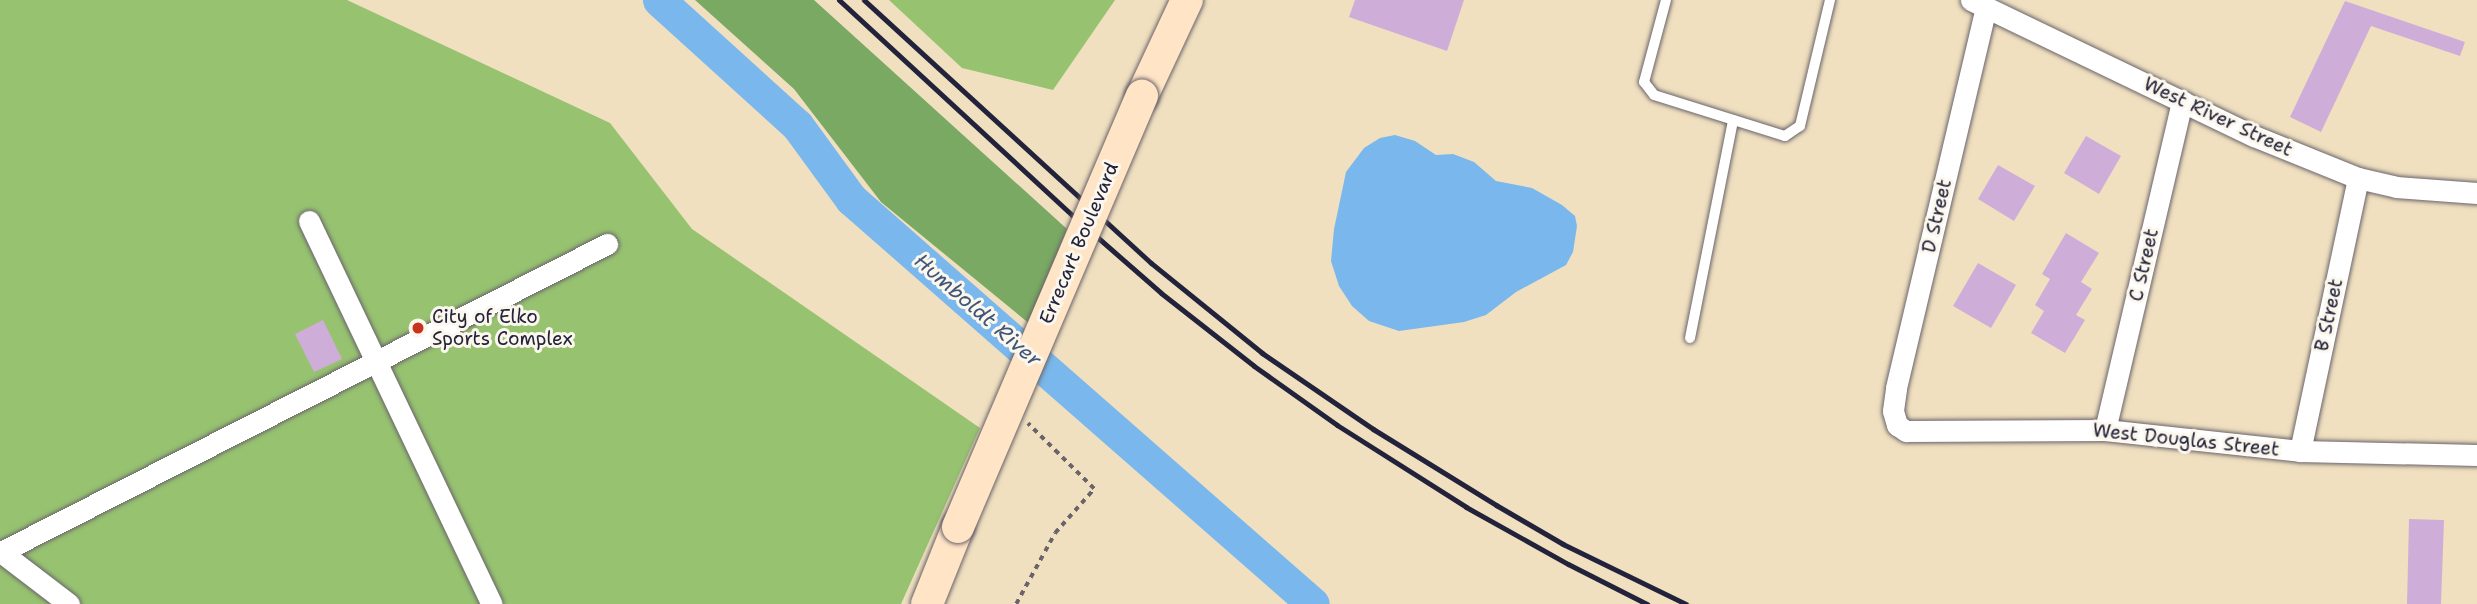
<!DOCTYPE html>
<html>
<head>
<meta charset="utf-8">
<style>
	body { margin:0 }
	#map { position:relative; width:2477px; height:604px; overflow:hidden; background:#f0e0c0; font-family:"Shantell Sans",sans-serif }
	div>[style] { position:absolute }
	.green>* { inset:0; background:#97c371 }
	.forest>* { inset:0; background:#79a963 }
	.water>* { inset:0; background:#79b7ec }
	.river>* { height:33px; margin:-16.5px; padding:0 16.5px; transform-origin:16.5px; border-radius:16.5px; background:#79b7ec }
	.building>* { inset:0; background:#cfadd9 }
	.path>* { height:3.5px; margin-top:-1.75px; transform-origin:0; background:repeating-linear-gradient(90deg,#6a646a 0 5px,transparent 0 10px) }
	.roads { filter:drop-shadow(0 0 2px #6a646a) drop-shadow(0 0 2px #6a646a) }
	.lane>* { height:10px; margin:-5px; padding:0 5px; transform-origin:5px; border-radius:5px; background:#fff }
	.street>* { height:21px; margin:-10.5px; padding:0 10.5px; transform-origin:10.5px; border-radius:10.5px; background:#fff }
	.secondary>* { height:32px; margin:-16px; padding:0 16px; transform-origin:16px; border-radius:16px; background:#ffe4c6 }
	.rail>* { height:5px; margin:-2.5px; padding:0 2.5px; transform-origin:2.5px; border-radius:2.5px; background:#22223b }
	.bridges { filter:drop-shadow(0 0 2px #6a646a) drop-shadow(0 0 2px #6a646a) }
	.secondary-bridge>* { height:32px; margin:-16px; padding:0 16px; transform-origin:16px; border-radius:16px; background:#ffe4c6 }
	.dots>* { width:19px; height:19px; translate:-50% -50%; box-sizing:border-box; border:4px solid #fbf7ec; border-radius:50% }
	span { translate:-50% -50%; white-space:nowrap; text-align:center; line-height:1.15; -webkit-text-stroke:6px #fbf7ec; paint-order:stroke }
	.street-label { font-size:19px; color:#22223b }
	.poi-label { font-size:19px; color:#22223b }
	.left { translate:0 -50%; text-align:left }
	.water-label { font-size:21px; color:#405679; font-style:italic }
</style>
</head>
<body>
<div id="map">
	<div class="green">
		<div style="clip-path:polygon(0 0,347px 0,610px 123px,692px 229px,980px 428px,901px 604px,0 604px)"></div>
		<div style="clip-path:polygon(889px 0,1115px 0,1053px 90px,962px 68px)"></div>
	</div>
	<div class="forest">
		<div style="clip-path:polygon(695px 0,814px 0,1067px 229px,1031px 325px,881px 202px,794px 89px)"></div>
	</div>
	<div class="water">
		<div style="clip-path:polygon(1395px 135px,1415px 141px,1436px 155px,1453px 154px,1474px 162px,1496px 181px,1532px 188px,1562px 205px,1575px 216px,1577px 226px,1573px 252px,1566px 265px,1516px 292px,1486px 315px,1464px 322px,1399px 331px,1369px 321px,1352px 306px,1339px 286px,1331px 261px,1334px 229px,1346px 172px,1364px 148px,1380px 138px)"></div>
	</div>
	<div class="river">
		<div style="left:659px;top:0;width:186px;rotate:42.2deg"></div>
		<div style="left:797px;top:125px;width:92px;rotate:53.9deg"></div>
		<div style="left:851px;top:199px;width:614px;rotate:41.24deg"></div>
	</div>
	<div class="building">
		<div style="clip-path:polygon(1355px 0,1464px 0,1447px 51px,1349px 17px)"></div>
		<div style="clip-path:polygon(2345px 1px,2465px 42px,2460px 56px,2371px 26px,2321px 132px,2290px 117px)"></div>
		<div style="clip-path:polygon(2086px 136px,2121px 156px,2099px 194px,2064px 173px)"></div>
		<div style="clip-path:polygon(1998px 165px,2035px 186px,2014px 221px,1978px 199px)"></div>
		<div style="clip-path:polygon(2066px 233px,2099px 253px,2081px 282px,2092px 289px,2076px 315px,2085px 320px,2065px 353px,2031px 333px,2044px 311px,2035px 305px,2050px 279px,2042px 274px)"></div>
		<div style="clip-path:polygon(1978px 263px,2016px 285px,1991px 328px,1953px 306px)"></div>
		<div style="clip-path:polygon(323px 320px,342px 359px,314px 372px,295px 334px)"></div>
		<div style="clip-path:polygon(2409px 519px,2444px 520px,2441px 604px,2407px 604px)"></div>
	</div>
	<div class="path">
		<div style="left:1016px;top:604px;width:81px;rotate:-61.2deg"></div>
		<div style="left:1055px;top:533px;width:59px;rotate:-48.4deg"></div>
		<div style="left:1094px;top:489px;width:93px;rotate:-135.4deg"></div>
	</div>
	<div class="roads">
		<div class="lane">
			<div style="left:1666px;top:0;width:85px;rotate:105deg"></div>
			<div style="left:1644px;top:82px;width:16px;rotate:52deg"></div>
			<div style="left:1654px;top:95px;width:137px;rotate:17.4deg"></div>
			<div style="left:1785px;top:136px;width:18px;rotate:-34deg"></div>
			<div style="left:1800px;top:126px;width:130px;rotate:-76.6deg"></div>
			<div style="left:1690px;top:338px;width:222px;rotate:-78.8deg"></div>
		</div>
		<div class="street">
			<div style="left:1971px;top:0;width:314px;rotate:25.7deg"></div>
			<div style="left:2254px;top:136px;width:112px;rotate:22deg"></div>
			<div style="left:2358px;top:178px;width:39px;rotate:13deg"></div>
			<div style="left:2396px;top:187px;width:81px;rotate:4.2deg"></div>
			<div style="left:1986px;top:7px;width:392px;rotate:103.3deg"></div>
			<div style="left:1896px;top:389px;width:22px;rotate:98deg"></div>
			<div style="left:1893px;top:411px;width:15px;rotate:74deg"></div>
			<div style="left:1897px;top:425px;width:11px;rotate:34deg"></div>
			<div style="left:1906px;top:431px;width:199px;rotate:-0.3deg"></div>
			<div style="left:2105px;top:430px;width:196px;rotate:6.1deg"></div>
			<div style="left:2300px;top:451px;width:177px;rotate:1.3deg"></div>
			<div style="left:309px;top:221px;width:424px;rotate:64.5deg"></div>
			<div style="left:2105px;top:430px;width:338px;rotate:-76.8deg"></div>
			<div style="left:2300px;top:451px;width:279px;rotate:-78deg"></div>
			<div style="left:69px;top:604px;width:86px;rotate:-142.6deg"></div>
			<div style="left:1px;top:552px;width:680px;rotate:-26.94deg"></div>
		</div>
		<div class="secondary">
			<div style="left:1142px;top:96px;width:106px;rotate:-64.9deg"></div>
			<div style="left:927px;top:604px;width:83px;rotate:-68.1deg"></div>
		</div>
	</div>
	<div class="rail">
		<div style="left:839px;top:0;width:317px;rotate:42.7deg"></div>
		<div style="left:1072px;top:215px;width:118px;rotate:41.2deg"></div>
		<div style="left:1161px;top:293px;width:118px;rotate:38.1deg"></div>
		<div style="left:1254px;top:366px;width:102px;rotate:35.4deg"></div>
		<div style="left:1337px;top:425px;width:153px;rotate:32.4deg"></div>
		<div style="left:1466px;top:507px;width:117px;rotate:29.2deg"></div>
		<div style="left:1568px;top:564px;width:89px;rotate:26.9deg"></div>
		<div style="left:864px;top:0;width:389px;rotate:42.5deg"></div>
		<div style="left:1151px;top:263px;width:143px;rotate:39deg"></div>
		<div style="left:1262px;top:353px;width:135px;rotate:34.4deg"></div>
		<div style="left:1373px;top:429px;width:145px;rotate:31.7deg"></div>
		<div style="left:1496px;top:505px;width:78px;rotate:30.2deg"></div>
		<div style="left:1563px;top:544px;width:137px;rotate:26deg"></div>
	</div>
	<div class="bridges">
		<div class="secondary-bridge">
			<div style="left:958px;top:527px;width:469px;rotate:-66.9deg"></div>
		</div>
	</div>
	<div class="dots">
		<div style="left:418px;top:328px;background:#c8321e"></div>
	</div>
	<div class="street-label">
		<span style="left:2218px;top:117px;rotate:25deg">West River Street</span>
		<span style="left:1937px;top:216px;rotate:-77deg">D Street</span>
		<span style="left:1079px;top:243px;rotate:-67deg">Errecart Boulevard</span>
		<span style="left:2144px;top:265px;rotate:-77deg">C Street</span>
		<span style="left:2329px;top:315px;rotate:-78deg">B Street</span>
		<span style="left:2186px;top:440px;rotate:6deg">West Douglas Street</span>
	</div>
	<div class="poi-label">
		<span class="left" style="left:432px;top:328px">City of Elko<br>Sports Complex</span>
	</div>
	<div class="water-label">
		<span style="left:978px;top:310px;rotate:41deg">Humboldt River</span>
	</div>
</div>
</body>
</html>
